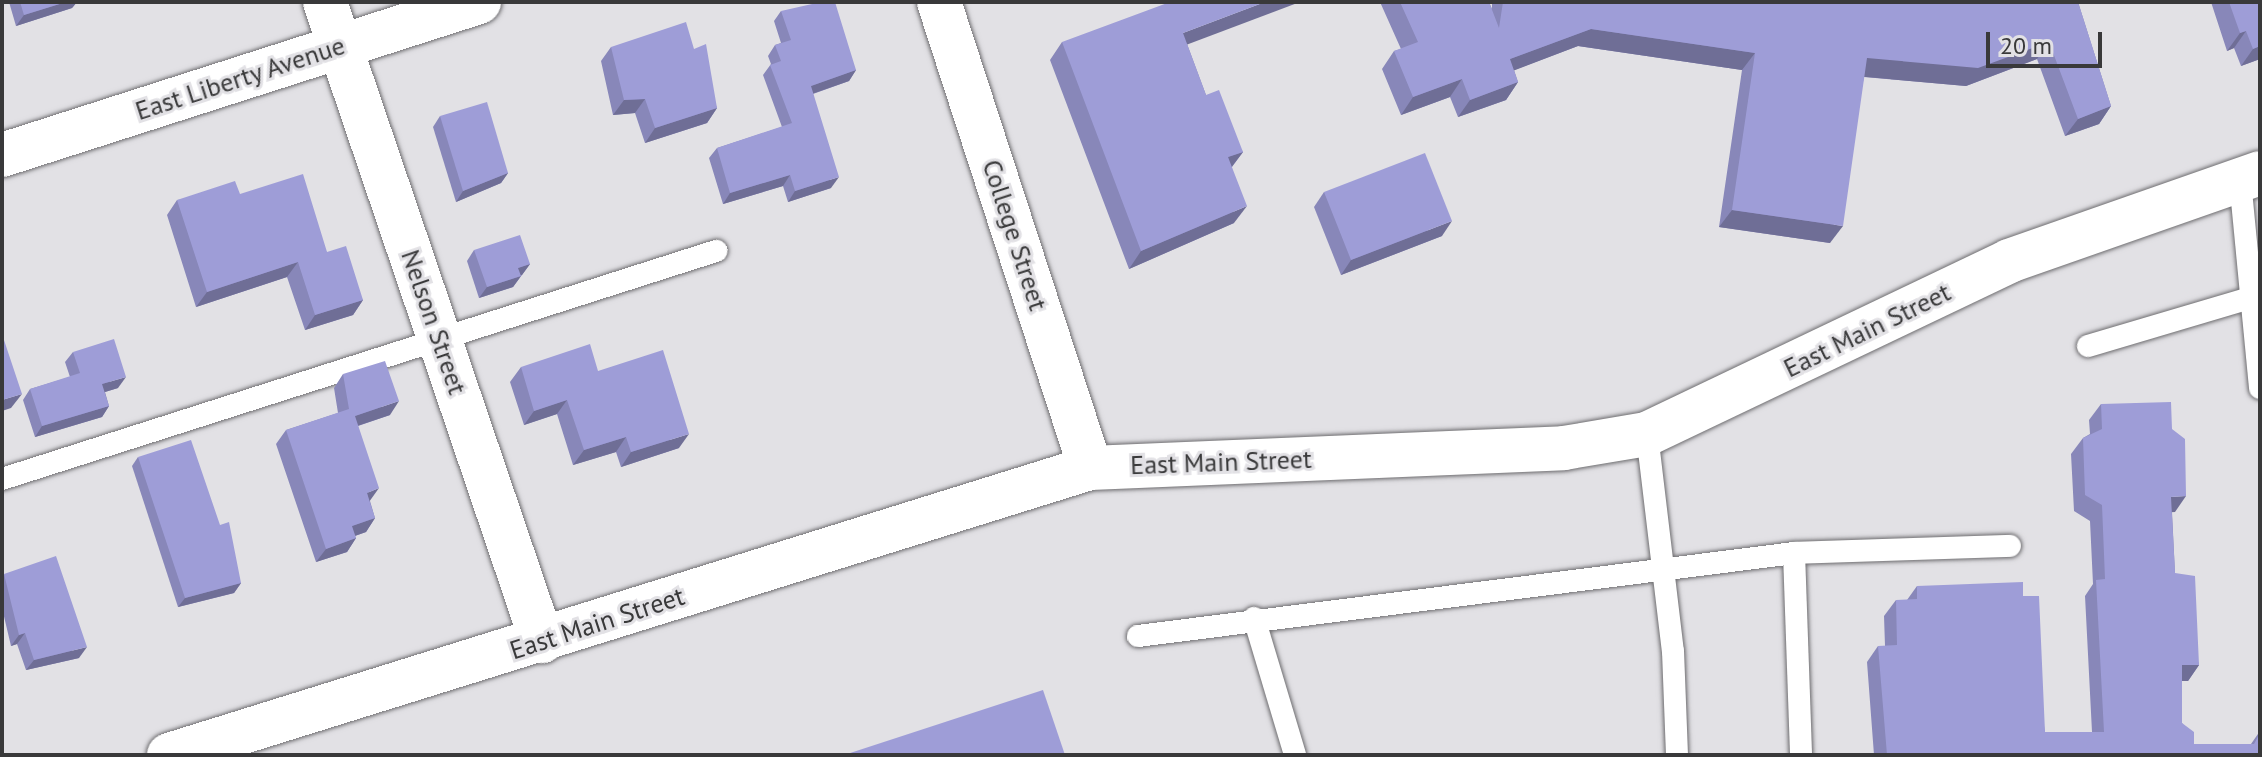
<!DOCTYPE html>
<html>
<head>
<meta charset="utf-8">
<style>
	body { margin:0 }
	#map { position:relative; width:2262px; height:757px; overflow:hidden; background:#e2e1e5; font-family:"PT Sans",sans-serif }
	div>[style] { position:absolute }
	.roads { filter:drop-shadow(0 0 2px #6e6d70) drop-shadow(0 0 2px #6e6d70) }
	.service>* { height:22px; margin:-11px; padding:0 11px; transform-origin:11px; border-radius:11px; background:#fff }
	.minor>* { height:44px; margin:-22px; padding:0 22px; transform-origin:22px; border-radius:22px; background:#fff }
	.wall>* { inset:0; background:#8887b9 }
	.shaded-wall>* { inset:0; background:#6f6e96 }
	.building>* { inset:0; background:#9e9dd7 }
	span { translate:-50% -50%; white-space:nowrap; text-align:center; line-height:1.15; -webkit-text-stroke:6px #e2e1e5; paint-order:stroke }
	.street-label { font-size:26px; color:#39393a }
	.frame { position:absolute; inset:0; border:4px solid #39393a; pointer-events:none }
	.scale { position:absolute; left:1986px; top:32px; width:116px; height:36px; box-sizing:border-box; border:4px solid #39393a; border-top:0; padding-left:10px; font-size:24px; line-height:28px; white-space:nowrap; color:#39393a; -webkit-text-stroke:6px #e2e1e5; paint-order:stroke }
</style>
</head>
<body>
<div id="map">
	<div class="roads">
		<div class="service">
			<div style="left:2240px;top:180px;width:209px;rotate:84.5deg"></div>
			<div style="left:2088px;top:346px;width:179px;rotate:-16.5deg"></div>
			<div style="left:1647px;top:434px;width:219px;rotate:83.2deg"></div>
			<div style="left:1673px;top:651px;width:104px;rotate:87.8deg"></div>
			<div style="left:2px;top:479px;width:750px;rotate:-17.71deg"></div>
			<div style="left:1794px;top:553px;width:202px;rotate:88deg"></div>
			<div style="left:1254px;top:618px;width:143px;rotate:73.3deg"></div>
			<div style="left:1138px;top:636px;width:661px;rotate:-7.21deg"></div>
			<div style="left:1794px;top:553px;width:216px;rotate:-1.9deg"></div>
		</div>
		<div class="minor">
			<div style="left:325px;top:2px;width:675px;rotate:71.24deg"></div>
			<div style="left:939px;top:2px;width:490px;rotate:72deg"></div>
			<div style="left:2px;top:155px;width:501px;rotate:-17.78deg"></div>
			<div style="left:169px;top:755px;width:965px;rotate:-17.31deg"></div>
			<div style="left:1090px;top:468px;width:474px;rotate:-2.4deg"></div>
			<div style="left:1564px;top:448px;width:84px;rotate:-9.6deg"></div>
			<div style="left:1647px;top:434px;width:401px;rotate:-25.5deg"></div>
			<div style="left:2009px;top:261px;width:266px;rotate:-19.3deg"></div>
		</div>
	</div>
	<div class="wall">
		<div style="clip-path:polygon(9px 2px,77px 2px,72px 8px,16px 26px)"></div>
		<div style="clip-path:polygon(1380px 2px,1489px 2px,1492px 9px,1492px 2px,2078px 2px,2111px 106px,2099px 124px,2065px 136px,2037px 59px,1966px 86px,1864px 77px,1830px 243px,1719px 227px,1742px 70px,1578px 46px,1514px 70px,1518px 82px,1506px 100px,1458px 117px,1450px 97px,1401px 115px,1382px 69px,1394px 51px,1401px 49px)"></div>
		<div style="clip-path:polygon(2211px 2px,2260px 2px,2260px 59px,2241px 66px,2234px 48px,2227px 51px)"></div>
		<div style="clip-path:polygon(781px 11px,856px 70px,849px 81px,813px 94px,831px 188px,788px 202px,783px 186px,723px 204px,709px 158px,717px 148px,782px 127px,763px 75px,771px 64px,768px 56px,775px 45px,781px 43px,774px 21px)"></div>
		<div style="clip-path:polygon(1062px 42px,1187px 44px,1206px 95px,1243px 152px,1232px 167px,1234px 223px,1129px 269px,1050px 60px)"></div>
		<div style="clip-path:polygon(611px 47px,694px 49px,717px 108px,707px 123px,645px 143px,635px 113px,613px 115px,601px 61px)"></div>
		<div style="clip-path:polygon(440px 116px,508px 173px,501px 183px,456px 202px,433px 127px)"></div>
		<div style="clip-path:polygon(1324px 192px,1442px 236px,1341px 275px,1314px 207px)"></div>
		<div style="clip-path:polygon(240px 194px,327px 252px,363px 300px,353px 315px,305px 330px,287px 277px,196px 307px,167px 215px,177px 200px)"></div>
		<div style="clip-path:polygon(474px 250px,530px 264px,513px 287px,479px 298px,467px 261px)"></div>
		<div style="clip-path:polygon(73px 352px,118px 388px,105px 392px,109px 406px,102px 417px,35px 437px,23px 400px,30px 389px,70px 377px,65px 362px)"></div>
		<div style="clip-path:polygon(521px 367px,598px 371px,679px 448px,621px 467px,616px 452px,573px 465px,557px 414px,524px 425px,510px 382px)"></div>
		<div style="clip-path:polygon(343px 374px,390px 415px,358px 426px,370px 501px,375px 518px,366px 532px,355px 536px,356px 538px,347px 552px,316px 562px,276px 444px,286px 430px,338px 413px,334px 388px)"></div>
		<div style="clip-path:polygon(2101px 404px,2175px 512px,2172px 512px,2175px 573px,2199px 665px,2188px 681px,2182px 681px,2182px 723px,2194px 744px,2251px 744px,2260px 731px,2260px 755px,1874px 755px,1867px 662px,1878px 646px,1885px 646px,1884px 616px,1896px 600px,1907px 600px,1917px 586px,2023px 596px,2045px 732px,2092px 732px,2085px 596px,2093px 584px,2090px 521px,2074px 511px,2071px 454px,2083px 438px,2090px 434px,2089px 420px)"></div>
		<div style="clip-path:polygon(138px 457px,241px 583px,234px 593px,178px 607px,132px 466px)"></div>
		<div style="clip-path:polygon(4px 574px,79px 658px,26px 670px,17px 644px,11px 646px,2px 608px,2px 577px)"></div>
	</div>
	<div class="shaded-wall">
		<div style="clip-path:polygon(66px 2px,77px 2px,72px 8px,16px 26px,24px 15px)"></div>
		<div style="clip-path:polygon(1265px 2px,1300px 2px,1170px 51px,1183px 33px)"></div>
		<div style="clip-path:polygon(1591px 29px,1755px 53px,1742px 70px,1578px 46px,1497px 77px,1510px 59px)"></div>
		<div style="clip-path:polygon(2246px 31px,2234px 48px,2227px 51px,2240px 33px)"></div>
		<div style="clip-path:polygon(2049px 42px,2037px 59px,1966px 86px,1855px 76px,1867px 58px)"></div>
		<div style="clip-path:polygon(2260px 46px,2260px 59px,2241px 66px,2253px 49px)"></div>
		<div style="clip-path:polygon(856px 70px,849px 81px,803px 97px,811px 86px)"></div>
		<div style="clip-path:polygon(1462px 79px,1450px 97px,1401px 115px,1413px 97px)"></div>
		<div style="clip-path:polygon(1518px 82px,1506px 100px,1458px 117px,1470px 100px)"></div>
		<div style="clip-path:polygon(645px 99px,635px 113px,613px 115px,624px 100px)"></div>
		<div style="clip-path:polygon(2111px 106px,2099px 124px,2065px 136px,2078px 119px)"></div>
		<div style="clip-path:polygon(717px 108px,707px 123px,645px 143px,655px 128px)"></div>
		<div style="clip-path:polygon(1243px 152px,1230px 169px,1228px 157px)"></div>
		<div style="clip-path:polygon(508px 173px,501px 183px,456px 202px,463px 191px)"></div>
		<div style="clip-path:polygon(790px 175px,783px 186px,723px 204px,730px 193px)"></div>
		<div style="clip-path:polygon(839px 177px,831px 188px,788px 202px,795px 191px)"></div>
		<div style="clip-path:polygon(1247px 206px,1234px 223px,1129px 269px,1141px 251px)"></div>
		<div style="clip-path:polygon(1732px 210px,1843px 226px,1830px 243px,1719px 227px)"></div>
		<div style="clip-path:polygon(1452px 221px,1442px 236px,1341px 275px,1351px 260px)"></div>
		<div style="clip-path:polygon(298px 262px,287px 277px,196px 307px,207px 292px)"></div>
		<div style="clip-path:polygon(530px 264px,522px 275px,510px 279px,518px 268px)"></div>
		<div style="clip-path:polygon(521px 276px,513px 287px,479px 298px,487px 287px)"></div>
		<div style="clip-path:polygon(363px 300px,353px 315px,305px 330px,315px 315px)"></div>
		<div style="clip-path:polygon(126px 377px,118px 388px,95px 395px,102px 384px)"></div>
		<div style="clip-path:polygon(22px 394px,11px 408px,2px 411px,2px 400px)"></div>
		<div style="clip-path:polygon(567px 400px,557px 414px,524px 425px,534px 411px)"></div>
		<div style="clip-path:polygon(399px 401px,390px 415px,345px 430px,355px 416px)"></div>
		<div style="clip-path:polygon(109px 406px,102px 417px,35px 437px,42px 426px)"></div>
		<div style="clip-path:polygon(689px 434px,679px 448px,621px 467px,631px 452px)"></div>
		<div style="clip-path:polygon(626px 437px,616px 452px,573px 465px,584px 450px)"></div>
		<div style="clip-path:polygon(379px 488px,369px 502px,367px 493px)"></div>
		<div style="clip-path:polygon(2186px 496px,2175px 512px,2160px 513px,2171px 497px)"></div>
		<div style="clip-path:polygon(375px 518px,366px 532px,343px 540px,352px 526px)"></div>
		<div style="clip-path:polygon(356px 538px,347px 552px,316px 562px,326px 549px)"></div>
		<div style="clip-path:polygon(241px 583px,234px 593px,178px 607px,185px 598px)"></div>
		<div style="clip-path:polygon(25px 633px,17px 644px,11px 646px,19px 635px)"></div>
		<div style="clip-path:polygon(87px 647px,79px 658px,26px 670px,34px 660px)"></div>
		<div style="clip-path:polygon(2182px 665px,2199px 665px,2188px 681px,2171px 681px)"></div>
	</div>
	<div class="building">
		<div style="clip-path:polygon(20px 2px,66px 2px,24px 15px)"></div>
		<div style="clip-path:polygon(821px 2px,835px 2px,856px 70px,811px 86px,839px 177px,795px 191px,790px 175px,730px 193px,717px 148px,792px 123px,770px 65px,781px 61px,775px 45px,791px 40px,781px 11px)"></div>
		<div style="clip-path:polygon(1170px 2px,1265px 2px,1183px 33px,1206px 95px,1219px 90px,1243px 152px,1228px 157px,1247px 206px,1141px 251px,1062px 42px)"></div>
		<div style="clip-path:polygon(1400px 2px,1489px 2px,1499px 28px,1503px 2px,2078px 2px,2111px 106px,2078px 119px,2049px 42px,1978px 68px,1867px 58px,1843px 226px,1732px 210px,1755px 53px,1591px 29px,1510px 59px,1518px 82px,1470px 100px,1462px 79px,1413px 97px,1394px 51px,1418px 42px)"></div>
		<div style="clip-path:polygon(2229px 2px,2260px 2px,2260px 46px,2253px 49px,2246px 31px,2240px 33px)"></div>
		<div style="clip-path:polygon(686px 22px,694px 49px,706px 44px,717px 108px,655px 128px,645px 99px,624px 100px,611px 47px)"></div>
		<div style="clip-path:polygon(487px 102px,508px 173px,463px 191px,440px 116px)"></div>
		<div style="clip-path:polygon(1425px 153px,1452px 221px,1351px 260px,1324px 192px)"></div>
		<div style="clip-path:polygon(303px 174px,327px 252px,346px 246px,363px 300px,315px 315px,298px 262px,207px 292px,177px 200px,235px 181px,240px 194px)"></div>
		<div style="clip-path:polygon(520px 235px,530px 264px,518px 268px,521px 276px,487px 287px,474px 250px)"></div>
		<div style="clip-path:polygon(2px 334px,22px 394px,2px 400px)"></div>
		<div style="clip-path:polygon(114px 339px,126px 377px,102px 384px,109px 406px,42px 426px,30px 389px,80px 373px,73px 352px)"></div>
		<div style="clip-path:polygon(590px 344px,598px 371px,663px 350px,689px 434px,631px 452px,626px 437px,584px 450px,567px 400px,534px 411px,521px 367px)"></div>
		<div style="clip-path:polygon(385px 361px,399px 401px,355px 416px,379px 488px,367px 493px,375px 518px,352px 526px,356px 538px,326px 549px,286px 430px,349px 409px,343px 374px)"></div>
		<div style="clip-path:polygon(2171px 402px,2172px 429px,2185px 439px,2186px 496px,2171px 497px,2175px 573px,2195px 576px,2199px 665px,2182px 665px,2182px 723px,2194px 732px,2194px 744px,2254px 744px,2260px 733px,2260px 755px,1887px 755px,1878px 646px,1897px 645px,1896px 600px,1917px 599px,1917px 586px,2023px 582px,2023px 596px,2039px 596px,2045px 732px,2104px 732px,2096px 580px,2105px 579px,2102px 505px,2085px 495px,2083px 438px,2102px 429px,2101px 404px)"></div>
		<div style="clip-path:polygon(191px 440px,220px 525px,229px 522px,241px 583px,185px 598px,138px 457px)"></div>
		<div style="clip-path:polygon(56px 556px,87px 647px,34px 660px,25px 633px,19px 635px,4px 574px)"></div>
		<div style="clip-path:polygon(1043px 690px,1065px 755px,844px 755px)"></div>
	</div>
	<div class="street-label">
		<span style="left:240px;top:78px;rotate:-18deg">East Liberty Avenue</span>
		<span style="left:1015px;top:235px;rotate:72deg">College Street</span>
		<span style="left:434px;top:322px;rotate:71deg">Nelson Street</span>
		<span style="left:1867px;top:330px;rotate:-26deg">East Main Street</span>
		<span style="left:1221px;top:462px;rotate:-2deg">East Main Street</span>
		<span style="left:597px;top:623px;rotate:-18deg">East Main Street</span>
	</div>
	<div class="frame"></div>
	<div class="scale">20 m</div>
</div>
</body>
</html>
